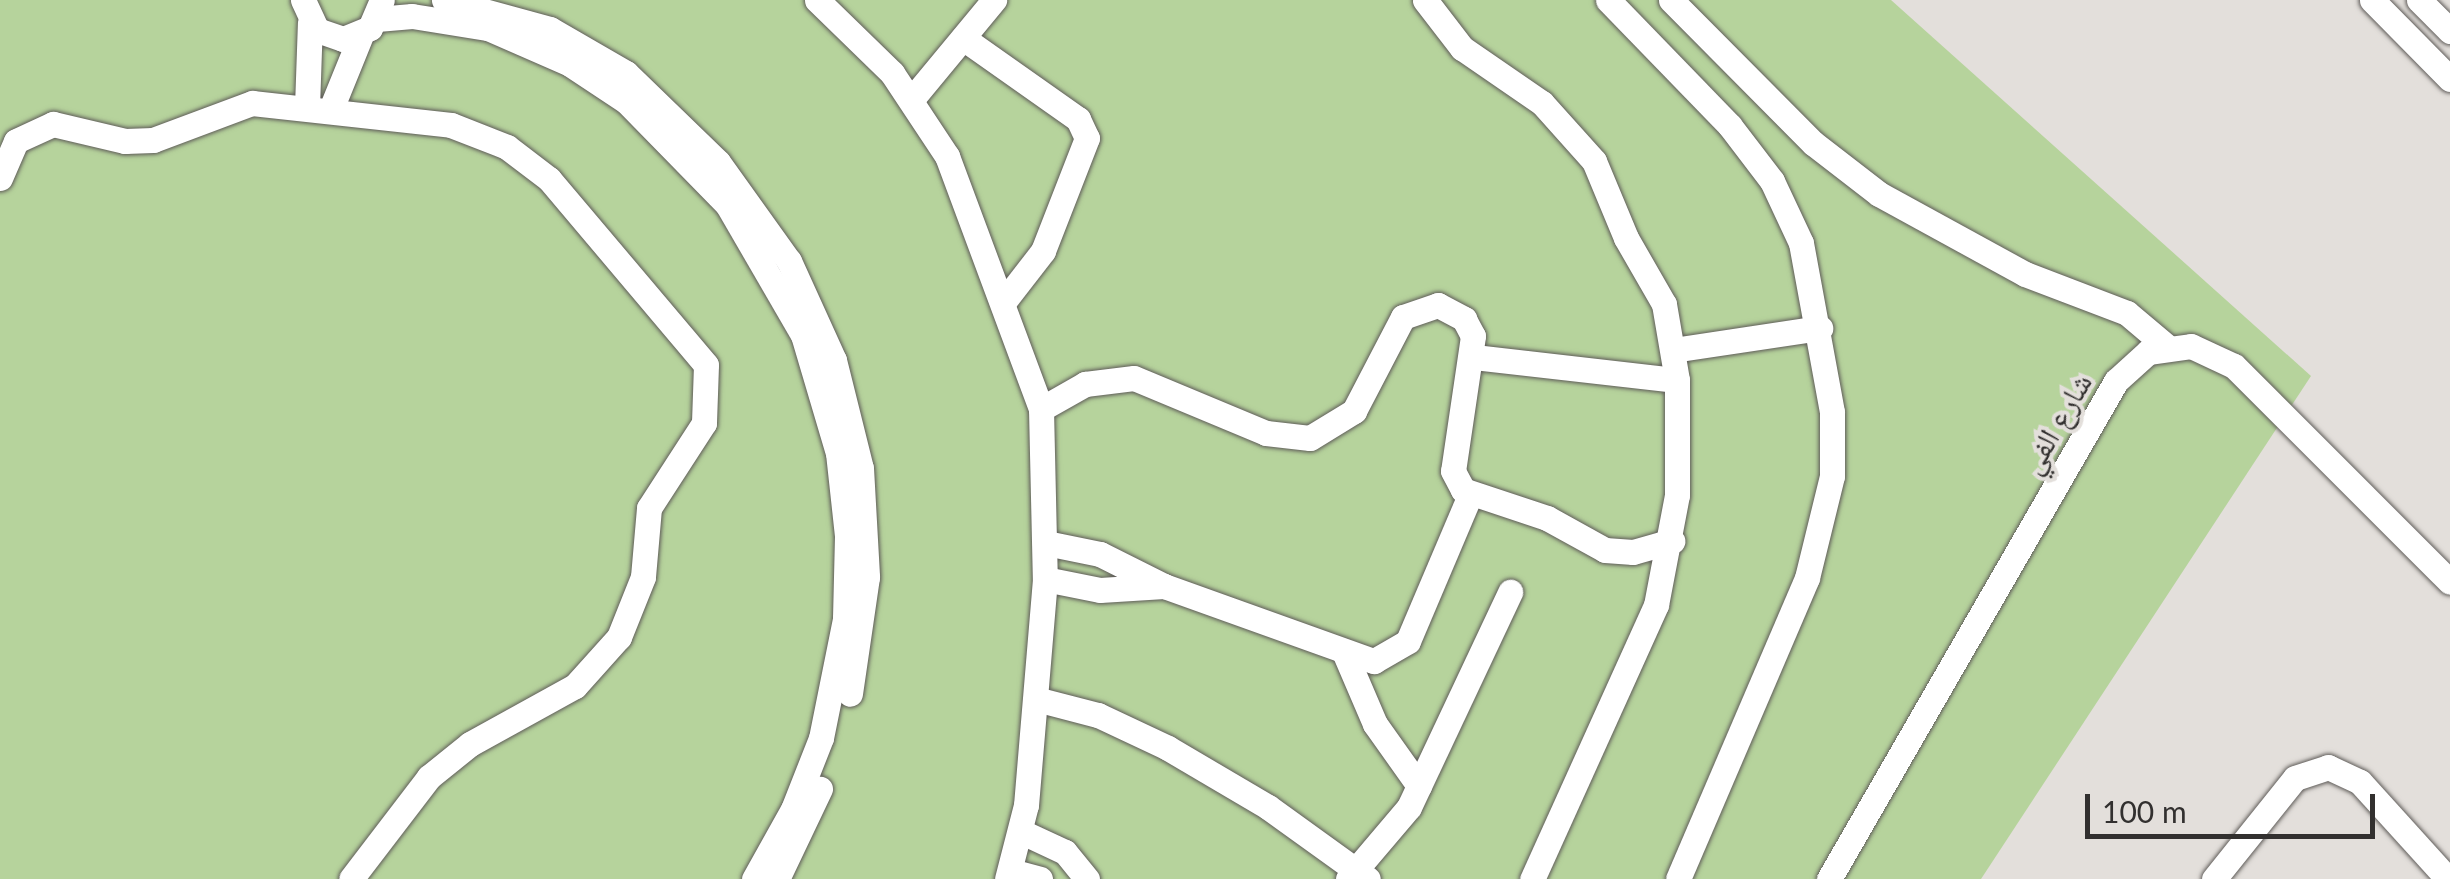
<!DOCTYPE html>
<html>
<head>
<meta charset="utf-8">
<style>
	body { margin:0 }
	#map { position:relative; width:2450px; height:879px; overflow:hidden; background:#e3dfdb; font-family:Lato,"Noto Naskh Arabic",sans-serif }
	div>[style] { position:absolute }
	.green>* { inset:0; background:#b6d39c }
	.roads { filter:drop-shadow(0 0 2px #5f5c59) drop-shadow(0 0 2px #5f5c59) }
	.minor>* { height:25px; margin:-12.5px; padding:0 12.5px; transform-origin:12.5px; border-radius:12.5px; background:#fff }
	span { translate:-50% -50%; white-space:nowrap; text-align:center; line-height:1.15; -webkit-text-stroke:8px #e3dfdb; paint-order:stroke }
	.street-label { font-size:30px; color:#32302f }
	.scale { position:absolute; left:2085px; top:794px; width:290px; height:45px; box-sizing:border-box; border:5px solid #32302f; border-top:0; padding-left:12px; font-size:30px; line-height:35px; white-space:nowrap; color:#32302f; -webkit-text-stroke:8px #e3dfdb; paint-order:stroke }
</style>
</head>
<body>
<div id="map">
	<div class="green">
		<div style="clip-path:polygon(0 0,1891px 0,2311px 376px,1981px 879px,0 879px)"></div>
	</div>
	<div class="roads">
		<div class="minor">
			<div style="left:303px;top:0;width:33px;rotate:65deg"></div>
			<div style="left:317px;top:30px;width:28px;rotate:19deg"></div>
			<div style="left:343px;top:39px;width:29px;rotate:-22deg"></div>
			<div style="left:370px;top:28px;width:30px;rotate:-67deg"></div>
			<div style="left:444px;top:0;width:110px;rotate:15.3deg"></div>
			<div style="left:550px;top:29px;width:88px;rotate:30.1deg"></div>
			<div style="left:626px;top:73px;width:128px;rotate:44.1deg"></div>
			<div style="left:718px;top:162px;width:122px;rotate:54.4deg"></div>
			<div style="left:789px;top:261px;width:109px;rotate:65.6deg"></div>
			<div style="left:834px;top:360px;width:111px;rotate:76deg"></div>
			<div style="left:861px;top:468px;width:109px;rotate:86.8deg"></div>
			<div style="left:867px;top:577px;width:118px;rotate:98.3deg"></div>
			<div style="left:817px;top:0;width:105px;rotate:44.2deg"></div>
			<div style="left:892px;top:73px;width:100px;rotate:56.5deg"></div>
			<div style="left:947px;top:156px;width:270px;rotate:69.6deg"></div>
			<div style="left:1041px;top:409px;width:170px;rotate:88.7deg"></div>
			<div style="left:1045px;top:579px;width:227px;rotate:94.8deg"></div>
			<div style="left:1026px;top:805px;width:76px;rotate:104.4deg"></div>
			<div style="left:1425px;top:0;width:61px;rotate:52.4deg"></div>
			<div style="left:1462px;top:48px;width:97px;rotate:34.5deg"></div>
			<div style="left:1542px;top:103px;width:78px;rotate:48.1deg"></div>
			<div style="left:1594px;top:161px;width:83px;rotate:67.4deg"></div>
			<div style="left:1626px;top:238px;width:76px;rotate:60.1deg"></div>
			<div style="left:1664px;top:304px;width:77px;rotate:80.3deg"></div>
			<div style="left:1677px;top:380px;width:115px;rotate:90deg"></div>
			<div style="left:1677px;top:495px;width:112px;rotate:100.8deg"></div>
			<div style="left:1656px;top:605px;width:301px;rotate:114.3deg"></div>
			<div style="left:1608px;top:0;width:175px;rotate:45.9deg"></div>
			<div style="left:1730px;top:126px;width:69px;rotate:52.6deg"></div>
			<div style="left:1772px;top:181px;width:68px;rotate:64.9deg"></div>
			<div style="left:1801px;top:243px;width:172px;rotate:79.6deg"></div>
			<div style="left:1832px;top:412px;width:64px;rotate:90deg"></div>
			<div style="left:1832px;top:476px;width:105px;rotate:103.8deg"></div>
			<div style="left:1807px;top:578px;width:327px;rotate:113.2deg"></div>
			<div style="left:1671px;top:0;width:202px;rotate:45.2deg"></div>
			<div style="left:1813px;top:143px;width:83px;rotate:37.7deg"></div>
			<div style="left:1879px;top:194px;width:166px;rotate:28.7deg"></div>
			<div style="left:2025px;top:274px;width:109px;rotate:20.9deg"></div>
			<div style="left:2127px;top:313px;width:51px;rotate:40.2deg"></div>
			<div style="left:2372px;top:0;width:111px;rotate:45.4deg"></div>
			<div style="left:2419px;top:0;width:44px;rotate:45deg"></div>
			<div style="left:377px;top:19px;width:35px;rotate:-5deg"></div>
			<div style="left:412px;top:16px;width:77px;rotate:9deg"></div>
			<div style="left:488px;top:28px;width:90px;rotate:23.7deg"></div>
			<div style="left:570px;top:64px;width:67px;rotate:33.5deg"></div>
			<div style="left:626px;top:101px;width:144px;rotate:45.6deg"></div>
			<div style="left:727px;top:204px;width:151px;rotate:59.9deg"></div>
			<div style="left:803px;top:335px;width:123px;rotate:73.5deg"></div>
			<div style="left:838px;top:453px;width:83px;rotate:83.8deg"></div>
			<div style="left:847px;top:536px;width:83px;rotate:91.4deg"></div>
			<div style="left:845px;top:619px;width:121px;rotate:101.4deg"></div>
			<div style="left:821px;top:738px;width:76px;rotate:111.5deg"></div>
			<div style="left:793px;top:809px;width:80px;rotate:119.1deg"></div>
			<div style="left:963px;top:38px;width:141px;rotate:35.2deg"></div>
			<div style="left:1078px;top:119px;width:21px;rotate:65deg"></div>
			<div style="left:1087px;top:138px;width:121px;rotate:111.3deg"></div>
			<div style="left:1043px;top:251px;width:62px;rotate:127.8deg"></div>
			<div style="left:912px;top:99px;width:129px;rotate:-50.4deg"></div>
			<div style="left:307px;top:107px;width:84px;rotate:-88deg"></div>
			<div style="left:331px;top:109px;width:80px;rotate:-67.9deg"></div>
			<div style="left:0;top:178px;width:40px;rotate:-66.6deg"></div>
			<div style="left:16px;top:141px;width:41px;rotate:-24.7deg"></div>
			<div style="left:53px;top:124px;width:74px;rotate:13.3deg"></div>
			<div style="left:125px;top:141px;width:28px;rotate:-2deg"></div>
			<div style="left:153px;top:140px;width:106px;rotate:-20.5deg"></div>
			<div style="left:252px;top:103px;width:200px;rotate:6.3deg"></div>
			<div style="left:451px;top:125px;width:60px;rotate:21.4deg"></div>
			<div style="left:507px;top:147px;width:53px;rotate:37.3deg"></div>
			<div style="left:549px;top:179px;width:243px;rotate:49.8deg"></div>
			<div style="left:706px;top:365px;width:58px;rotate:92deg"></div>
			<div style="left:704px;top:423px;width:101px;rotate:122.9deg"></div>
			<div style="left:649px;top:508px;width:69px;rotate:95deg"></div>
			<div style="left:643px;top:577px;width:65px;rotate:111.8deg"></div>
			<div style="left:619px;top:637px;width:66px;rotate:131.9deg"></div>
			<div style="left:575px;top:686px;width:120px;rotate:151.1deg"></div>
			<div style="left:470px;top:744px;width:53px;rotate:141.2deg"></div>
			<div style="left:429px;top:777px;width:128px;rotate:127.4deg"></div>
			<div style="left:1673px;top:350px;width:149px;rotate:-8.5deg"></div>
			<div style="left:1474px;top:357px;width:204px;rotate:6.5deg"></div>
			<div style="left:1041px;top:409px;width:51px;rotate:-29.6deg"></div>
			<div style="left:1085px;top:384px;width:49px;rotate:-7deg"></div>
			<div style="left:1134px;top:378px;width:143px;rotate:22.6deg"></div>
			<div style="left:1266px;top:433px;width:44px;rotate:6.5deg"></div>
			<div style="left:1310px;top:438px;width:52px;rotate:-31.5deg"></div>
			<div style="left:1354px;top:411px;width:106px;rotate:-62.5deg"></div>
			<div style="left:1403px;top:317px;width:37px;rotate:-19deg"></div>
			<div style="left:1438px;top:305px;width:30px;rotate:28deg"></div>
			<div style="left:1464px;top:319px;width:19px;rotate:62deg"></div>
			<div style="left:1473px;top:336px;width:136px;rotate:98.4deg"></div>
			<div style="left:1453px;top:471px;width:21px;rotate:62deg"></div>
			<div style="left:1463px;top:490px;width:89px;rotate:18.4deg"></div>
			<div style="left:1547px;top:518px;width:66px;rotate:28.9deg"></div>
			<div style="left:1605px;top:550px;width:28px;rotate:4deg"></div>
			<div style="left:1633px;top:552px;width:41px;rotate:-15.8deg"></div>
			<div style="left:1046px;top:543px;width:55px;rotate:11.5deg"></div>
			<div style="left:1100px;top:554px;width:72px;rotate:26.6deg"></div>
			<div style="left:1164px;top:586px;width:223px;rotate:19.7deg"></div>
			<div style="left:1374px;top:661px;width:39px;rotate:-30deg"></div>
			<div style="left:1408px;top:641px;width:159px;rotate:-67deg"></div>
			<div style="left:1045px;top:579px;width:56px;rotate:11.3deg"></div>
			<div style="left:1100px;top:590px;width:64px;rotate:-3.6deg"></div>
			<div style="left:1345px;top:654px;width:76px;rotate:66.8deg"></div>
			<div style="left:1375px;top:724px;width:76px;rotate:54.6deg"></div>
			<div style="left:1036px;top:699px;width:64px;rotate:14.5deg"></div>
			<div style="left:1098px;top:715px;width:77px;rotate:25.2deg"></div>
			<div style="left:1168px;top:748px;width:116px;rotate:30.5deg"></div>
			<div style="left:1268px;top:807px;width:123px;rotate:35.8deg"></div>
			<div style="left:1022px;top:832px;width:47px;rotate:24.9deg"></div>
			<div style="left:1065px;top:852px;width:35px;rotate:51deg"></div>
			<div style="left:1011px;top:871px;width:30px;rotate:15deg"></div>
			<div style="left:777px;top:879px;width:100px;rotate:-64.5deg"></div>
			<div style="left:1348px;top:879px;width:94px;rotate:-49.7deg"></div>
			<div style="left:1409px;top:807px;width:238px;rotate:-64.8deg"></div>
			<div style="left:1829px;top:879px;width:575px;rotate:-60.04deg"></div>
			<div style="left:2116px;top:381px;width:43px;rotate:-42.2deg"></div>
			<div style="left:2148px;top:352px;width:43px;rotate:-7.9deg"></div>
			<div style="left:2191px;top:346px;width:47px;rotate:24.9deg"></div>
			<div style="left:2234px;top:366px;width:305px;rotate:45deg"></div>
			<div style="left:2214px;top:879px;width:129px;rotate:-51.3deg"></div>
			<div style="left:2295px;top:778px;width:35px;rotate:-18deg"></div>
			<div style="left:2328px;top:767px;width:35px;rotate:25deg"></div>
			<div style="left:2360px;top:782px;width:131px;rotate:47.8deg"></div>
		</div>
	</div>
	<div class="street-label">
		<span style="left:2055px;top:423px;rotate:-60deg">شارع الفي</span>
	</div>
	<div class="scale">100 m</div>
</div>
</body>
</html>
